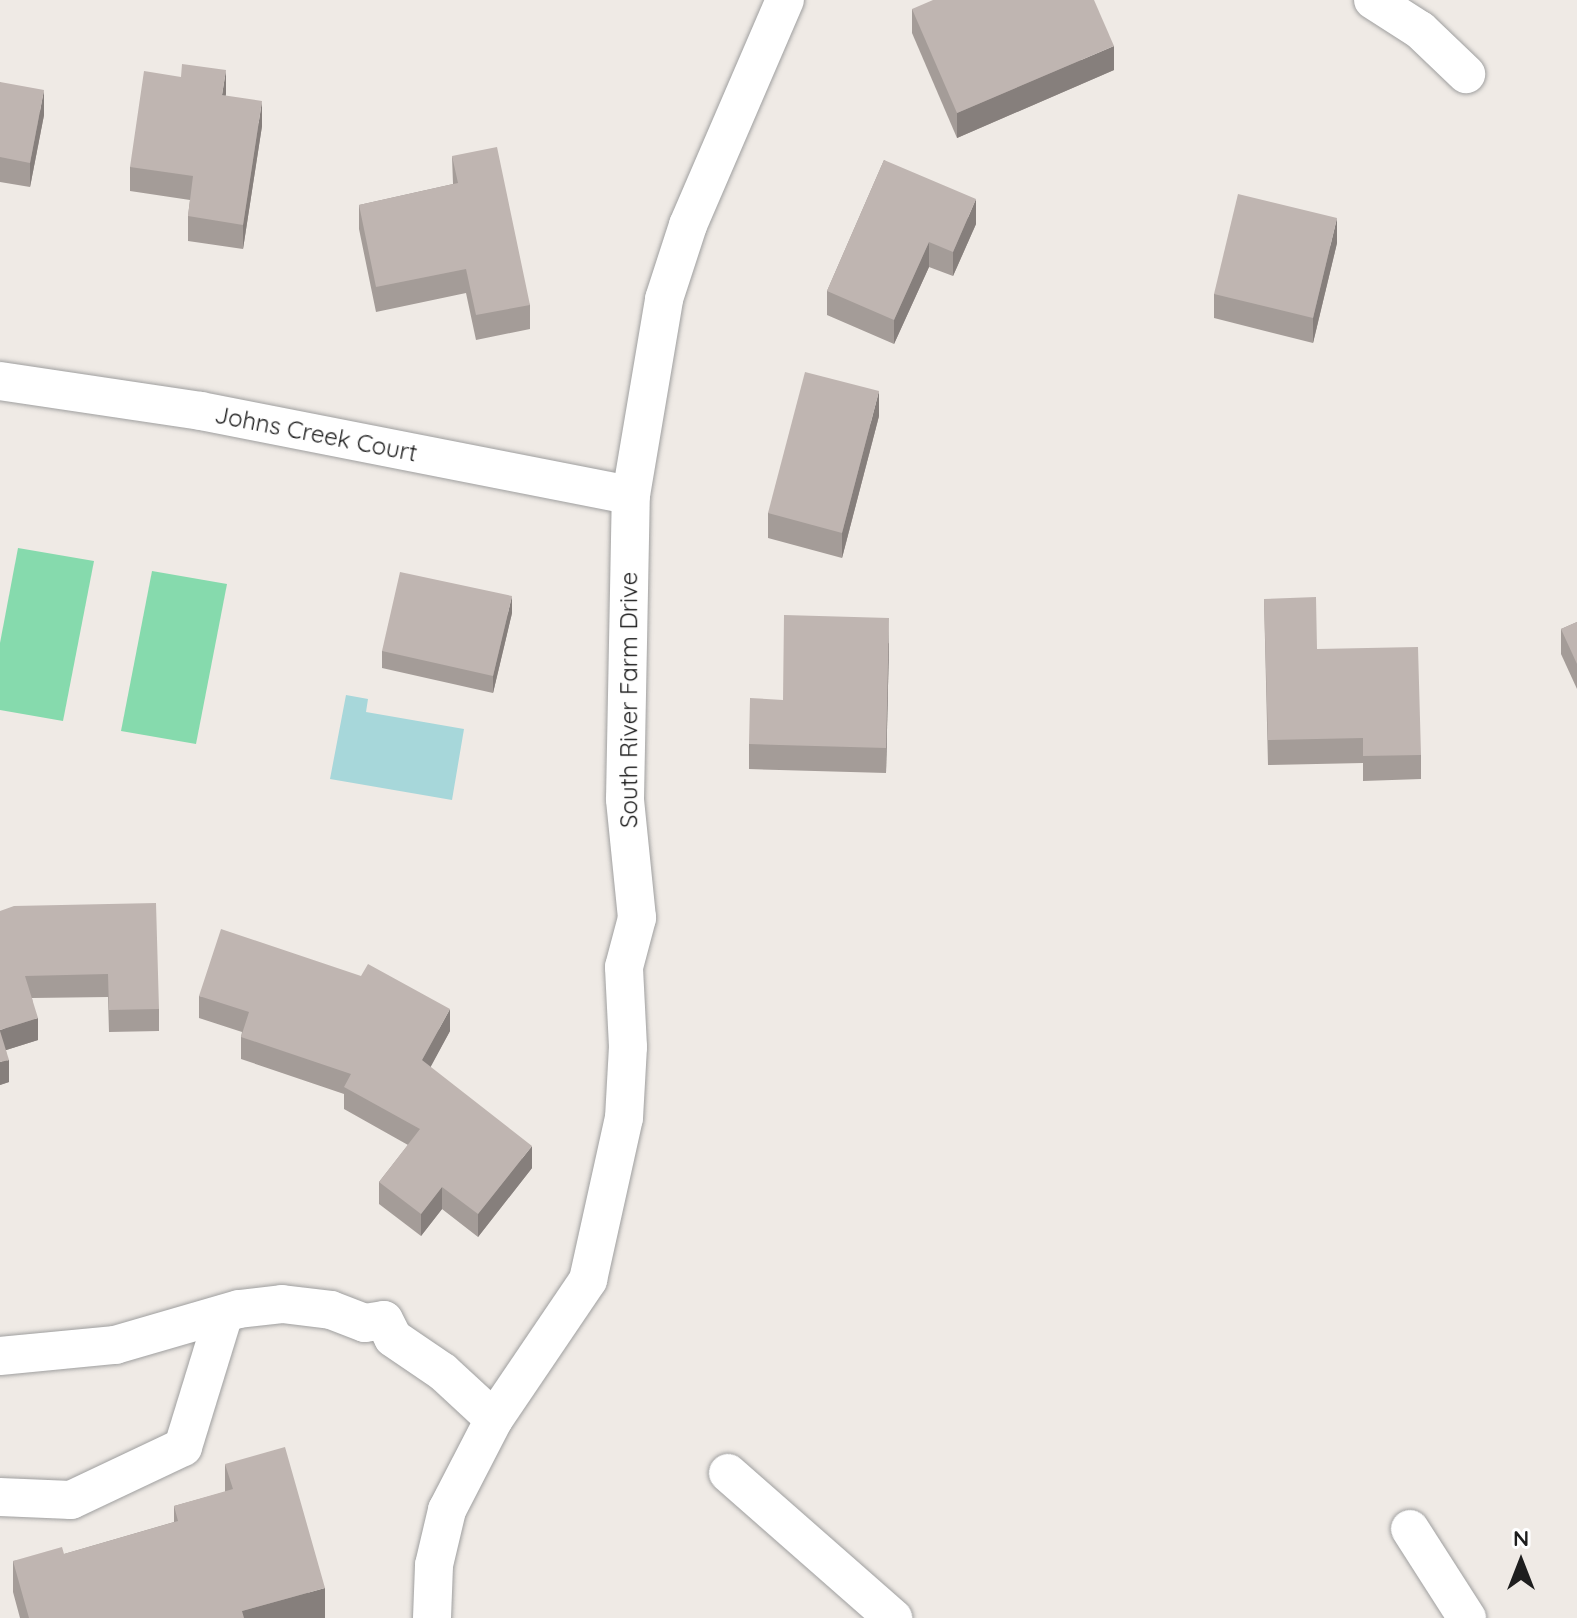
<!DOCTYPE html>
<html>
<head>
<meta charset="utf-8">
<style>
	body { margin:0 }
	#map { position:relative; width:1577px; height:1618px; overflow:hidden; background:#efeae5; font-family:Quicksand,sans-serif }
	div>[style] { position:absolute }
	.pitch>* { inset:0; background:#86daad }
	.water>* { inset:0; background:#a7d7da }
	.roads { filter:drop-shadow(0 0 2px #9f9f9f) drop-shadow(0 0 2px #9f9f9f) }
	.street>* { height:38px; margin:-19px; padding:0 19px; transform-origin:19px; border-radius:19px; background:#fff }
	.wall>* { inset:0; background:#a49c98 }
	.shaded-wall>* { inset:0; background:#867f7c }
	.building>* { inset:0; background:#bfb5b1 }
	span { translate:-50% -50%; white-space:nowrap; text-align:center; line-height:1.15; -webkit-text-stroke:6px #fff; paint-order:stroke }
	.street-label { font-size:24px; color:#1e1e1e }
	.north { position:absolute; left:1481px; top:1522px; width:80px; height:80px; -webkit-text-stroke:6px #fff; paint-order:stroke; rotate:0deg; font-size:22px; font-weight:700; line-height:32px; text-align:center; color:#1e1e1e }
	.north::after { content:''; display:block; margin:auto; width:28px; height:36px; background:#1e1e1e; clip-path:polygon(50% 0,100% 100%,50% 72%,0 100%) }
</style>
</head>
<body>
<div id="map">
	<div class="pitch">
		<div style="clip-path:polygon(18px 548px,94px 561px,63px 721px,0 710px,0 643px)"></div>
		<div style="clip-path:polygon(152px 571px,227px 584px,196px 744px,121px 731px)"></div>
	</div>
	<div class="water">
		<div style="clip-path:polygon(346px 695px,368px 699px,366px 712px,464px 729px,452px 800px,330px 779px)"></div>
	</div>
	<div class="roads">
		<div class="street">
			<div style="left:1373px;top:0;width:56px;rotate:32.6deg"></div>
			<div style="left:1420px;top:30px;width:64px;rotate:43.7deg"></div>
			<div style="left:0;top:381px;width:203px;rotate:8.5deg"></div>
			<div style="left:201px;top:411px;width:438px;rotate:11.1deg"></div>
			<div style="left:0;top:1356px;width:116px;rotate:-5.5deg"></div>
			<div style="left:115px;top:1345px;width:129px;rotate:-16.2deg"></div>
			<div style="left:239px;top:1309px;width:43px;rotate:-6.6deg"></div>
			<div style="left:282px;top:1304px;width:49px;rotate:7deg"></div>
			<div style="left:331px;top:1310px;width:36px;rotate:21deg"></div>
			<div style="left:365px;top:1323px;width:19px;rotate:-9deg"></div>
			<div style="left:384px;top:1320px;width:20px;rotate:63deg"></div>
			<div style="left:393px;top:1338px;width:60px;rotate:34.2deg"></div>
			<div style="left:443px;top:1372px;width:69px;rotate:42.7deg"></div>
			<div style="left:728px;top:1473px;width:220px;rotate:41.3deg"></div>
			<div style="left:0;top:1497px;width:71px;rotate:2.4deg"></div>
			<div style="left:71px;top:1500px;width:124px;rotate:-25.3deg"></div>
			<div style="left:183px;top:1447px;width:139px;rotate:-72.9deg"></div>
			<div style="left:1410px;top:1529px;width:106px;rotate:57.4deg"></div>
			<div style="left:432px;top:1618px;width:53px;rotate:-87.8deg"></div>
			<div style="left:434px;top:1565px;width:57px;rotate:-76.7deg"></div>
			<div style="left:447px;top:1510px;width:102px;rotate:-62.7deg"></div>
			<div style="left:494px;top:1419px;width:168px;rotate:-55.9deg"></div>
			<div style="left:588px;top:1280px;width:166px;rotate:-77.5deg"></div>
			<div style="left:624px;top:1118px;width:71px;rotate:-86.8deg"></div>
			<div style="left:628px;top:1047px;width:80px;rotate:-92.9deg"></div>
			<div style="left:624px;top:967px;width:51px;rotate:-75.1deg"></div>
			<div style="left:637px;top:918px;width:120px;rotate:-95.8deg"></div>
			<div style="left:625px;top:799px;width:304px;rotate:-88.9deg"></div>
			<div style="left:631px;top:495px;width:199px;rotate:-80.4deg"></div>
			<div style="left:664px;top:299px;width:78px;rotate:-72deg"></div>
			<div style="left:688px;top:225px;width:245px;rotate:-66.7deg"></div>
		</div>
	</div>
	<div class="wall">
		<div style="clip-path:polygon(912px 9px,1114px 70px,957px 138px,912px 33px)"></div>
		<div style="clip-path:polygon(0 82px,44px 115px,30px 187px,0 182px)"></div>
		<div style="clip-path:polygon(225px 96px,262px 126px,243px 249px,188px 241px,188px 216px,190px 200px,130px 191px,130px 167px)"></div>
		<div style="clip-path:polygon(452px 156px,530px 305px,530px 329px,476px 340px,466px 293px,376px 312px,359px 229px,359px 205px,453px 184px)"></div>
		<div style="clip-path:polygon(884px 160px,976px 224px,953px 276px,929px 267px,894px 344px,827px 315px,827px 291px)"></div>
		<div style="clip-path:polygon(1337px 243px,1313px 343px,1214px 318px,1214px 294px)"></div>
		<div style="clip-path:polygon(879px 416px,842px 558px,768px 538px,768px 513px)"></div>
		<div style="clip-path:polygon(1264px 599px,1317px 649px,1421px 755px,1421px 779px,1363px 781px,1363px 763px,1268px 765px)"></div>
		<div style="clip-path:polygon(512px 613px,493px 693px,382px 668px,382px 651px)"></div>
		<div style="clip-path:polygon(1577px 622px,1577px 689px,1561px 654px,1561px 629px)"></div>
		<div style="clip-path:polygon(889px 643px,886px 773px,749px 769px,749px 744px,783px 700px)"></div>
		<div style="clip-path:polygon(14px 906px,159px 1009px,159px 1031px,109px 1032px,108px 997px,32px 998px,38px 1040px,6px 1050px,9px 1082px,0 1085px)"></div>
		<div style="clip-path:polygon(199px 996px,450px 1031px,430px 1067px,532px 1168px,478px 1237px,442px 1209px,421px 1236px,379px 1204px,379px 1182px,408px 1145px,344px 1109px,344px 1094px,241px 1059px,241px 1037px,242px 1032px,199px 1018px)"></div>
		<div style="clip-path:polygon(225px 1464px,325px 1618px,20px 1618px,13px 1592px,13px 1561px,64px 1554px,174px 1522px,174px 1506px,225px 1492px)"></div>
	</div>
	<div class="shaded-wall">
		<div style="clip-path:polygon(1114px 46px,1114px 70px,957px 138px,957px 113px)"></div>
		<div style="clip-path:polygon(226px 70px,226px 94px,222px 120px,222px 95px)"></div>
		<div style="clip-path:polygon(44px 90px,44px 115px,30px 187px,30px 163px)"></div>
		<div style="clip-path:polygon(262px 101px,262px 126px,243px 249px,243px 225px)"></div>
		<div style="clip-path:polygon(976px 199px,976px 224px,953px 276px,953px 252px)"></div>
		<div style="clip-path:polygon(1337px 218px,1337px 243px,1313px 343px,1313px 318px)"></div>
		<div style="clip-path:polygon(929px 242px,929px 267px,894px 344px,894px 320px)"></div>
		<div style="clip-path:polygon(879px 391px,879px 416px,842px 558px,842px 533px)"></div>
		<div style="clip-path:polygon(512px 596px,512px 613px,493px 693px,493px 676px)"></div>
		<div style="clip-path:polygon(889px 618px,889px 643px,886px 773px,886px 748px)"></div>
		<div style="clip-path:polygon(450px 1009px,450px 1031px,422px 1083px,422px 1060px)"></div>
		<div style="clip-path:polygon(38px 1018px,38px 1040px,0 1052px,0 1030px)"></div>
		<div style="clip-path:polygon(9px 1060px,9px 1082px,0 1085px,0 1062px)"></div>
		<div style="clip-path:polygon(532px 1146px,532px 1168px,478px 1237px,478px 1214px)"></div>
		<div style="clip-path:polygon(442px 1187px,442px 1209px,421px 1236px,421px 1214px)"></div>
		<div style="clip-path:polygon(325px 1588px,325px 1618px,242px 1618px,242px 1611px)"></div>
	</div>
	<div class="building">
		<div style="clip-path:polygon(933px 0,1094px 0,1114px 46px,957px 113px,912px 9px)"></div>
		<div style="clip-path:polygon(182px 64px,226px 70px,222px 95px,262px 101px,243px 225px,188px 216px,193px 176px,130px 167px,144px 71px,181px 77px)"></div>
		<div style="clip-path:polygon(0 82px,44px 90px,30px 163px,0 157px)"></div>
		<div style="clip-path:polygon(497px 147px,530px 305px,476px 315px,466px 269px,376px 287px,359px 205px,458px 183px,452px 156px)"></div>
		<div style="clip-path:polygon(884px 160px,976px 199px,953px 252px,929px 242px,894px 320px,827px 291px)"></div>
		<div style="clip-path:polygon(1238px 194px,1337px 218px,1313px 318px,1214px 294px)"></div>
		<div style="clip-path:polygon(805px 372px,879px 391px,842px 533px,768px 513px)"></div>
		<div style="clip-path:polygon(400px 572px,512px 596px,493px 676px,382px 651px)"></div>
		<div style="clip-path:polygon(1316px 597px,1317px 649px,1418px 647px,1421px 755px,1363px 756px,1363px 738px,1268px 740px,1264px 599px)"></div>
		<div style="clip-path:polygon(784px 615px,889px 618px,886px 748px,749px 744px,750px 698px,783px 700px)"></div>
		<div style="clip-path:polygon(1577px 622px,1577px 664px,1561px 629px)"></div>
		<div style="clip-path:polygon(156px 903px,159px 1009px,109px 1010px,108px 974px,25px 976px,38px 1018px,0 1030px,0 911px,14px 906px)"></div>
		<div style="clip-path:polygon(221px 929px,361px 976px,368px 964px,450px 1009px,422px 1060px,532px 1146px,478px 1214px,442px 1187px,421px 1214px,379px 1182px,420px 1129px,344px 1087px,351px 1074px,241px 1037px,249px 1012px,199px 996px)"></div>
		<div style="clip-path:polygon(0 1031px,9px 1060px,0 1062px)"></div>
		<div style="clip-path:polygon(285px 1447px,325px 1588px,242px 1611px,244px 1618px,29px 1618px,13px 1561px,62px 1547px,64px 1554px,178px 1521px,174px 1506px,233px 1489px,225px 1464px)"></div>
	</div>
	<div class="street-label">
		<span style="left:316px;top:434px;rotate:11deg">Johns Creek Court</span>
		<span style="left:629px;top:700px;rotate:-90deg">South River Farm Drive</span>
	</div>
	<div class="north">N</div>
</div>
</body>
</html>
